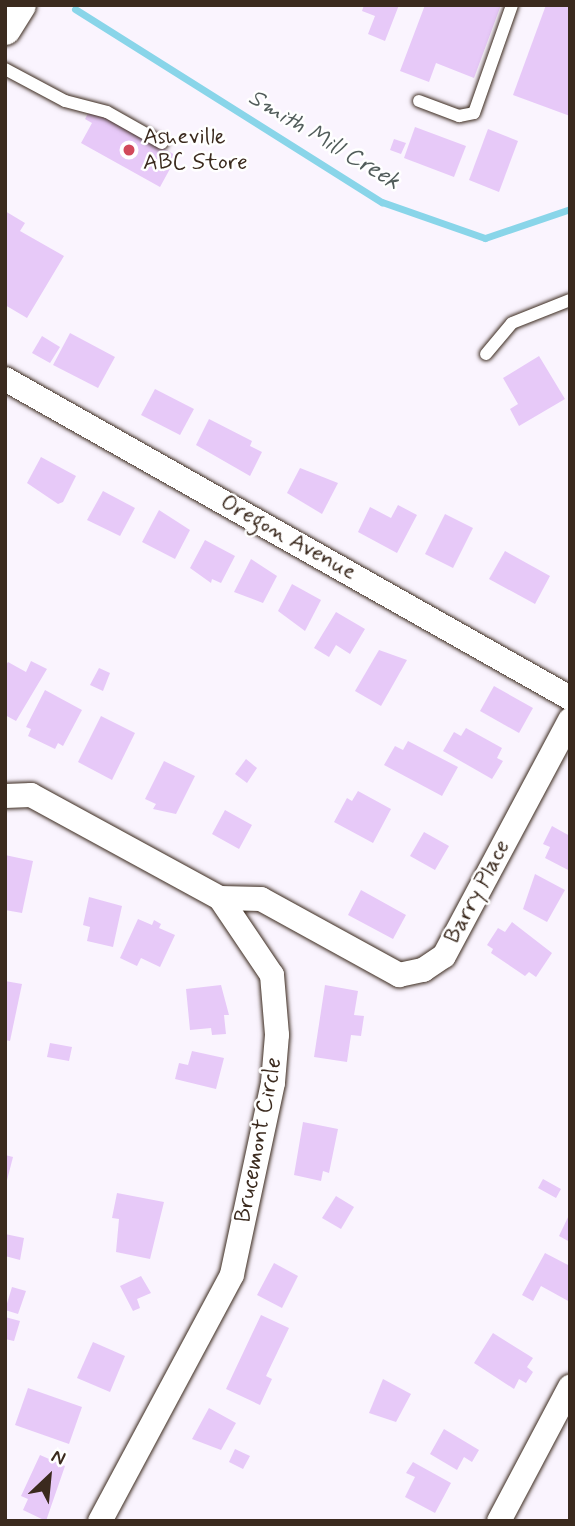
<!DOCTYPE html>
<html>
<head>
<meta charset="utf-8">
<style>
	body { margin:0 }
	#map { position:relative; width:575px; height:1526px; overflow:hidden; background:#faf4fe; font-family:Mynerve,sans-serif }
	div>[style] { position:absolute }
	.stream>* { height:7px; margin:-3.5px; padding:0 3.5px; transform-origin:3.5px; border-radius:3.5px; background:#89d5e9 }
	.building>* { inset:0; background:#e7c9f8 }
	.roads { filter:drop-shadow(0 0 2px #3b2a1e) drop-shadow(0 0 2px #3b2a1e) }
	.service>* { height:12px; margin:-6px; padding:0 6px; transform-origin:6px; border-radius:6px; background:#fff }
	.minor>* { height:24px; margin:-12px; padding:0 12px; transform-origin:12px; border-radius:12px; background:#fff }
	.tertiary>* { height:32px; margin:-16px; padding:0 16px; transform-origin:16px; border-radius:16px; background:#fff }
	.dots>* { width:19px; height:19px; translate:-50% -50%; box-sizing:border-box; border:4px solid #fff; border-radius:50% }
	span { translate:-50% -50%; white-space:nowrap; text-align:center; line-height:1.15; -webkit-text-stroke:5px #fff; paint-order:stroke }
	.poi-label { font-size:23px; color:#3b2a1e }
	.left { translate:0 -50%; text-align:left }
	.street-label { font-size:23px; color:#3b2a1e }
	.water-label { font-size:24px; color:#525d5b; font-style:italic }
	.frame { position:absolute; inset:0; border:7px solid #3b2a1e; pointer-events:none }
	.north { position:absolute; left:14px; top:1442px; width:70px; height:70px; -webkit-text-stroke:5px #fff; paint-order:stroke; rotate:26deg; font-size:19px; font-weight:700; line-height:28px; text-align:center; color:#3b2a1e }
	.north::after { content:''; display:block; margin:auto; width:24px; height:32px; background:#3b2a1e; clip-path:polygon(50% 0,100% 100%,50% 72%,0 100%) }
</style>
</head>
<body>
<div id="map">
	<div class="stream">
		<div style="left:75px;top:9px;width:363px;rotate:32.2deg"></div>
		<div style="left:382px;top:202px;width:109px;rotate:19.3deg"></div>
		<div style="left:485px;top:238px;width:90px;rotate:-18.8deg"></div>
	</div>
	<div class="building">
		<div style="clip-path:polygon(364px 5px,399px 5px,385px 41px,368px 34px,375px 16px,362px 11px)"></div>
		<div style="clip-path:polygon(425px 5px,501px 5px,474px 78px,436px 63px,429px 82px,400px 71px)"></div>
		<div style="clip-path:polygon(546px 5px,570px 5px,570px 116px,513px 95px)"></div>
		<div style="clip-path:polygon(91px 108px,177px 156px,160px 187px,81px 143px,92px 123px,85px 119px)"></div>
		<div style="clip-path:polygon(415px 127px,466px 146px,454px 177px,404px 158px)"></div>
		<div style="clip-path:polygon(488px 129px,518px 141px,499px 192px,469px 180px)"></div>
		<div style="clip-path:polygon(394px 139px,406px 143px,401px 154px,390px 150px)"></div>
		<div style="clip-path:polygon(5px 211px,25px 223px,20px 231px,64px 256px,27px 318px,5px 305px)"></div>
		<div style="clip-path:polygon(70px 333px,115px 357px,98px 388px,53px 365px)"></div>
		<div style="clip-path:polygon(42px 336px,60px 347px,50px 363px,32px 353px)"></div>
		<div style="clip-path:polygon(539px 356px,565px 399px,519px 426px,510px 409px,518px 404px,503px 378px)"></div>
		<div style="clip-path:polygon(155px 389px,194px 409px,180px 435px,141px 415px)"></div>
		<div style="clip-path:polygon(209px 419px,252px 441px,250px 446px,262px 452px,250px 476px,196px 445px)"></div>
		<div style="clip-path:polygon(41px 457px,76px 476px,63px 502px,58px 504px,27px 483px)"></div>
		<div style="clip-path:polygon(300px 468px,338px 483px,322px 514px,287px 493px)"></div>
		<div style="clip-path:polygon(103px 491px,135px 508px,120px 536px,87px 520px)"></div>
		<div style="clip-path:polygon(398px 505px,417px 515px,397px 553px,358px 532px,370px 507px,391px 518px)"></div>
		<div style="clip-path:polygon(159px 510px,190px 530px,175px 559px,142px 542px)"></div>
		<div style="clip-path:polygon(445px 514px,473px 528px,453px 568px,425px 554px)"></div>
		<div style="clip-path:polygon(205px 540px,235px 556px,221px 583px,212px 579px,211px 583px,190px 568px)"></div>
		<div style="clip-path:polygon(505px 551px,550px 576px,535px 604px,489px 579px)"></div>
		<div style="clip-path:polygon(251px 559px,277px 576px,263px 603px,234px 592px)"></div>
		<div style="clip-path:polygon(292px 584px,321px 600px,305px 631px,278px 611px)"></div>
		<div style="clip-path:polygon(336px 612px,365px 629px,350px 654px,336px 645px,329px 657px,314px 648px)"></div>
		<div style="clip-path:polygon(379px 650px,407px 660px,381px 706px,355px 691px)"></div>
		<div style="clip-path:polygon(31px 661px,47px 669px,16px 721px,5px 715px,5px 667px,8px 662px,26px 672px)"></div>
		<div style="clip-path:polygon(99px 668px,110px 673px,103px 691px,90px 685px)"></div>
		<div style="clip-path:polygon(494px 686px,533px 708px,519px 733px,480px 711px)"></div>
		<div style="clip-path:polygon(45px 690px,82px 710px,63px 746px,58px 743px,55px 749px,28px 736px,31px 729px,26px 727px)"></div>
		<div style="clip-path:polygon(101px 716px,135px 733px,112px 780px,78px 762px)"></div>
		<div style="clip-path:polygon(466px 728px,502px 748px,497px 758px,503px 761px,492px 779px,443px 751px,454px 732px,461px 736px)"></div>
		<div style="clip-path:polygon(408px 741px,458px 767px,442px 796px,384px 765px,395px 746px,403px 750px)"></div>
		<div style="clip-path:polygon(246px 759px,257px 768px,247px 783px,235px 774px)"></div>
		<div style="clip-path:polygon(164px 761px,195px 776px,176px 814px,153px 809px,156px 804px,145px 799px)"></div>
		<div style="clip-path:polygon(358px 791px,391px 809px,373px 843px,334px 822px,347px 798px,352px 801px)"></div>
		<div style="clip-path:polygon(225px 810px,252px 825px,239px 849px,212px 834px)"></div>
		<div style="clip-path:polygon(552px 826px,570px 836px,570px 871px,545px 858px,550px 847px,543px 844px)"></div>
		<div style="clip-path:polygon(424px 832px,449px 846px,435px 870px,410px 856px)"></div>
		<div style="clip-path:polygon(5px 855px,33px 861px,22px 913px,5px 910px)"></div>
		<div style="clip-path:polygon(535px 874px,565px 890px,547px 922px,523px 909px)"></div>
		<div style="clip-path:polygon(361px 890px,406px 915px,393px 939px,348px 915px)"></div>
		<div style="clip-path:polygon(89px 897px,122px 906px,113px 947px,87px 941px,90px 927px,83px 925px)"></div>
		<div style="clip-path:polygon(138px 919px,152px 925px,154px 920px,161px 924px,159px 928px,175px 935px,160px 967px,141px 958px,137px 966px,120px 958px)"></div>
		<div style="clip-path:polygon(512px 922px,552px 953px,536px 977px,529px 972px,525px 976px,491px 953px,493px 949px,487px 945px,498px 928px,505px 932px)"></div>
		<div style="clip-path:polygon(5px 981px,22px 984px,10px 1041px,5px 1040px)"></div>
		<div style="clip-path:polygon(221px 985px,229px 1015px,224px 1015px,226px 1034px,212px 1035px,211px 1028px,190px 1030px,186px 989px)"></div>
		<div style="clip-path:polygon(325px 985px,358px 991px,354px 1015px,364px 1016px,361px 1036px,351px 1035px,347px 1062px,314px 1057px)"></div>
		<div style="clip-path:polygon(50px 1043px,72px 1047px,69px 1061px,47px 1057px)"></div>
		<div style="clip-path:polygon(192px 1051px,224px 1058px,216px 1089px,175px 1079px,179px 1063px,188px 1065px)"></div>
		<div style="clip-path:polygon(303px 1122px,338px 1129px,329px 1173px,323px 1171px,321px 1181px,294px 1175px)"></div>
		<div style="clip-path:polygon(5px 1155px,13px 1157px,6px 1184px,5px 1184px)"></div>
		<div style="clip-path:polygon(543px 1179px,561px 1189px,556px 1198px,538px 1188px)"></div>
		<div style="clip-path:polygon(117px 1193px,164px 1202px,150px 1259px,116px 1252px,119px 1219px,112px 1218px)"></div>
		<div style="clip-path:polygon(336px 1196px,354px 1207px,341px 1229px,322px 1218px)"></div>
		<div style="clip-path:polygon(570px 1213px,570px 1242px,559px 1236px)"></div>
		<div style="clip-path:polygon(5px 1234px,24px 1238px,20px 1260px,5px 1256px)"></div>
		<div style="clip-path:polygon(545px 1253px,570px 1266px,570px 1302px,541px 1286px,533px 1301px,522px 1295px)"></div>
		<div style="clip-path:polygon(274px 1263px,298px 1276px,282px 1308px,257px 1295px)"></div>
		<div style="clip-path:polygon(141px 1276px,151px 1293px,137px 1299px,140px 1308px,133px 1311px,120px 1286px)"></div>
		<div style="clip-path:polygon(12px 1287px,26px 1291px,18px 1314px,5px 1310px)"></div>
		<div style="clip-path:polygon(261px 1315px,289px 1328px,266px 1376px,272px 1379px,260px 1405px,226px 1389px)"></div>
		<div style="clip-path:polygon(5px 1317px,20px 1321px,14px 1341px,5px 1339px)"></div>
		<div style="clip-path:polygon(493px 1333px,533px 1358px,527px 1367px,533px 1372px,526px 1383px,519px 1379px,514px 1389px,474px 1363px)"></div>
		<div style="clip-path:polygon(93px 1342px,125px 1356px,110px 1392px,77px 1378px)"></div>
		<div style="clip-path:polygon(383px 1379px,411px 1394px,396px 1422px,369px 1413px)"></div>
		<div style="clip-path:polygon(28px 1388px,82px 1407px,69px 1444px,15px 1425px)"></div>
		<div style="clip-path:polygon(209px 1408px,236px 1423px,221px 1450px,192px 1439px)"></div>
		<div style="clip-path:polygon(444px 1429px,479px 1450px,472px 1462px,464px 1457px,457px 1470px,430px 1454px)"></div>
		<div style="clip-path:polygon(235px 1449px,250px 1456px,243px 1469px,229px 1462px)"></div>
		<div style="clip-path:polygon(40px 1455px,65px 1466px,46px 1521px,23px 1510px,28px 1499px,21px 1496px)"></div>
		<div style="clip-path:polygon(413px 1462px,451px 1483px,435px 1513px,405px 1497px,415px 1477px,406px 1473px)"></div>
	</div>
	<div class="roads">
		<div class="service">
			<div style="left:5px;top:69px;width:68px;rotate:28.1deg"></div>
			<div style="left:65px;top:101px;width:43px;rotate:14.7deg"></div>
			<div style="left:107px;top:112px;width:63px;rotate:29.4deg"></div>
			<div style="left:419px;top:101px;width:43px;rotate:20.6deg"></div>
			<div style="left:459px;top:116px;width:15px;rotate:-11deg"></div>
			<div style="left:474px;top:113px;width:114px;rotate:-70.6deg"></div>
			<div style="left:486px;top:354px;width:40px;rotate:-50deg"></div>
			<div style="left:512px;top:323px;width:62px;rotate:-21.6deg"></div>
		</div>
		<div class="minor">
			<div style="left:5px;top:379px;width:649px;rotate:29.45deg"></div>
			<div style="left:5px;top:796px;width:26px;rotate:-2deg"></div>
			<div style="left:31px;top:795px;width:215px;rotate:28.6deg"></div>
			<div style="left:220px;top:898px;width:93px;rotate:56deg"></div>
			<div style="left:272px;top:975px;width:60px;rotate:85.2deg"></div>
			<div style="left:277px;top:1035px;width:48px;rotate:94.8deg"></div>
			<div style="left:273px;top:1083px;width:196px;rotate:102.1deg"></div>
			<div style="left:232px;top:1275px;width:279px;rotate:118.2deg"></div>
			<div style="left:220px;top:898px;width:41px;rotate:1.4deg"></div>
			<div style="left:261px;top:899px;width:158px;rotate:28.8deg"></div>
			<div style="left:399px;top:975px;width:25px;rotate:-12deg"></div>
			<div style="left:423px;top:970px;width:25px;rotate:-34deg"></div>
			<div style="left:444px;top:956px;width:268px;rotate:-61.9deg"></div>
			<div style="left:499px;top:1521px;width:152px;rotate:-62.1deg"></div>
		</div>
		<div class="tertiary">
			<div style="left:5px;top:29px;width:28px;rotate:-58deg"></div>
		</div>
	</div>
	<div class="dots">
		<div style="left:129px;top:150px;background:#d1495b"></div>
	</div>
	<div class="poi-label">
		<span class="left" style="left:143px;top:150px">Asheville<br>ABC Store</span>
	</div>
	<div class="street-label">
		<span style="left:288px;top:538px;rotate:29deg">Oregon Avenue</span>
		<span style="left:478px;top:892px;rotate:-62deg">Barry Place</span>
		<span style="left:259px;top:1140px;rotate:-79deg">Brucemont Circle</span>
	</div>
	<div class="water-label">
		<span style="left:324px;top:140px;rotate:31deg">Smith Mill Creek</span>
	</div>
	<div class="frame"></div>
	<div class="north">N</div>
</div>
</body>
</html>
